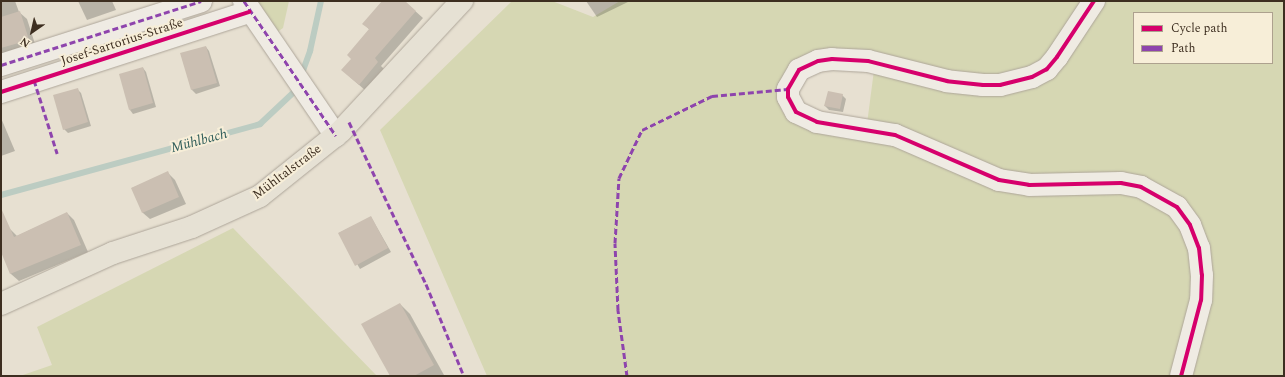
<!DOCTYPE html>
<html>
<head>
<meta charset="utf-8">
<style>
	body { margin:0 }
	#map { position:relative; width:1285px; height:377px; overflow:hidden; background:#e7e0d1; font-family:Spectral,serif }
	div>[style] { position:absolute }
	.green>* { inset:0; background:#d6d7b3 }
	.shadow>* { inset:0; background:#0003 }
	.stream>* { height:6px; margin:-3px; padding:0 3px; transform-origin:3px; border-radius:3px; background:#bcccc2 }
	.building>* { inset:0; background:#cbbfb2 }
	.roads { filter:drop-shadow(0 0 1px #ada599) drop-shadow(0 0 1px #ada599) }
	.minor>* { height:22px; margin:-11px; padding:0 11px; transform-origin:11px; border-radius:11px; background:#efebe3 }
	.major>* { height:22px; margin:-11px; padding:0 11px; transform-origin:11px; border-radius:11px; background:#e6e1d4 }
	.quiet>* { height:3px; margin-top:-1.5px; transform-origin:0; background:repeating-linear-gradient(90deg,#8e44ad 0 6px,transparent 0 9px) }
	.cycleway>* { height:4px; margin:-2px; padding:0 2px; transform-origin:2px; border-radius:2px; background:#d6006c }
	span { translate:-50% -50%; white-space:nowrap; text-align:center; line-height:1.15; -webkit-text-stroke:4px #f7eed8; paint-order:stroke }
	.street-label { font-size:13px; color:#3d2e20 }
	.water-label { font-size:14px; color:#2f5d5a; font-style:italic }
	.frame { position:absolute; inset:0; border:2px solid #3d2e20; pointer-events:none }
	.legend { position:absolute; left:1133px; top:12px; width:140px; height:52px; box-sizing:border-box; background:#f7eed8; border:1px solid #ada18e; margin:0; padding:5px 7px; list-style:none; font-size:12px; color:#3d2e20 }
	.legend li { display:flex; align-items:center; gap:8px; height:20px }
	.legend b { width:20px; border:1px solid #ada18e }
	.north { position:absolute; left:12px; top:12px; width:40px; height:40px; -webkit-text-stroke:3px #f7eed8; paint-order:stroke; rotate:214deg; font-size:11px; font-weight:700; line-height:16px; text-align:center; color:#3d2e20 }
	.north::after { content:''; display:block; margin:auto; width:14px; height:18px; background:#3d2e20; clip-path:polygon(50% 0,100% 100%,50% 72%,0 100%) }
</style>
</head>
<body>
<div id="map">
	<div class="green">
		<div style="clip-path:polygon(252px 1px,289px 1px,283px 28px,276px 33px)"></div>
		<div style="clip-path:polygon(evenodd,512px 1px,552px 1px,593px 17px,620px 1px,1284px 1px,1284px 376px,487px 376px,380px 130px,512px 1px,1134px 13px,1272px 13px,1272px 63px,1134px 63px,1134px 13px,512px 1px,845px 49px,876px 55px,865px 139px,790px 120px,782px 111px,779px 98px,845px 49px)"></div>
		<div style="clip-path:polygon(233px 228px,377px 376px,20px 376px,52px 365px,37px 327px)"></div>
	</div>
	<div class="shadow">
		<div style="clip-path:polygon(1px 1px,15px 1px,19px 12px,27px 19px,36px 47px,1px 54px)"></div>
		<div style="clip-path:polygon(78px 1px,112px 1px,116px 10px,87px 20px)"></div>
		<div style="clip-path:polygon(383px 1px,404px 1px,423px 18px,381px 66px,385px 70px,366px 91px,350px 77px,352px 59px,370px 30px,364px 24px)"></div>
		<div style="clip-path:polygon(586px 1px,630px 1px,597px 17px)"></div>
		<div style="clip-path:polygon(206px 47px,209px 51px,220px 86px,196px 94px,192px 90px,181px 54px)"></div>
		<div style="clip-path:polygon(143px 68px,146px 72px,156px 107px,133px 114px,130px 110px)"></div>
		<div style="clip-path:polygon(77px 89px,81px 93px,91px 126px,68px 133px,64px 129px)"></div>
		<div style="clip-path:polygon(842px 95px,846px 99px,843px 112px,829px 110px,825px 106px)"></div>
		<div style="clip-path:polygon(1px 118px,15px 151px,1px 156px)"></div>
		<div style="clip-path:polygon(168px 173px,175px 180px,186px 204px,150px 219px,143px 213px,132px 188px)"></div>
		<div style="clip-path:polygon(67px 213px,74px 220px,88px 252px,19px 281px,11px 274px,1px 250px,1px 231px,9px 228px,17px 236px)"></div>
		<div style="clip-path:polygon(371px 217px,391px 252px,360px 269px,339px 233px)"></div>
		<div style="clip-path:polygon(400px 304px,410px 314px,444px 375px,391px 376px)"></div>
	</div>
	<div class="stream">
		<div style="left:301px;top:76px;width:27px;rotate:-70deg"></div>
		<div style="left:310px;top:51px;width:51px;rotate:-77.6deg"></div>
		<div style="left:1px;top:195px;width:269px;rotate:-15.3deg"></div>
		<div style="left:260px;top:124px;width:47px;rotate:-43.3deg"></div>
		<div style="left:294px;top:92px;width:7px;rotate:-63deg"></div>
	</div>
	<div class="building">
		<div style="clip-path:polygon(382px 1px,405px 1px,416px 11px,375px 58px,378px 62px,359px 85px,341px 70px,351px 59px,347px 55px,369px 29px,362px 24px)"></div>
		<div style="clip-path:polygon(20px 11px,29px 40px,1px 48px,1px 17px)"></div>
		<div style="clip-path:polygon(206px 46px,217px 83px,191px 90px,180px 53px)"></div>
		<div style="clip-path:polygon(143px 67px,153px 103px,129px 110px,119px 74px)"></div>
		<div style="clip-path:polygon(78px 88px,88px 122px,63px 130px,53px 95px)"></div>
		<div style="clip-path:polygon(828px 91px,843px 94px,840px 109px,824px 106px)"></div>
		<div style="clip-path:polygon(168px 171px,179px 197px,142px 213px,131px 188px)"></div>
		<div style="clip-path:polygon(1px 208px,14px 237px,67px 212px,81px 245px,10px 274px,1px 252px)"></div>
		<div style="clip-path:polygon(371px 216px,388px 248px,355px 266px,338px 233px)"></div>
		<div style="clip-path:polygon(400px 303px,434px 365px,414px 376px,390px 376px,361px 324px)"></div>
	</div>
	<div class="roads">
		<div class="minor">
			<div style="left:244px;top:1px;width:163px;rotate:55.7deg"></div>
			<div style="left:1094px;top:1px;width:67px;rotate:123.5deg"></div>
			<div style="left:1057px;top:57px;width:16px;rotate:130deg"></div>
			<div style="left:1047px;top:69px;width:17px;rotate:152deg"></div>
			<div style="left:1032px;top:77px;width:33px;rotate:166deg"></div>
			<div style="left:1000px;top:85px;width:17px;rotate:180deg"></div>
			<div style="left:983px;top:85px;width:36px;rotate:-174deg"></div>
			<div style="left:947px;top:81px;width:81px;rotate:-165.8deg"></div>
			<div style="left:868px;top:61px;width:36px;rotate:-177deg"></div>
			<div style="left:832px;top:59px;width:14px;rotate:172deg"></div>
			<div style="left:818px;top:61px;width:21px;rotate:155deg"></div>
			<div style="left:799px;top:70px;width:22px;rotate:120deg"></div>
			<div style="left:788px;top:89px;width:8px;rotate:90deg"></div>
			<div style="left:788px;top:97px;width:17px;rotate:62deg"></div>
			<div style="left:796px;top:112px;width:23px;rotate:25deg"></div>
			<div style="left:817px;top:122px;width:79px;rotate:9.5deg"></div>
			<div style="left:895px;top:135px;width:113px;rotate:23.4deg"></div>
			<div style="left:999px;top:180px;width:30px;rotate:9deg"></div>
			<div style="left:1029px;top:185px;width:92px;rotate:-1.2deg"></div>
			<div style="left:1121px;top:183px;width:20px;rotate:11deg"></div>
			<div style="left:1141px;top:187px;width:41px;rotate:29.1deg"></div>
			<div style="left:1177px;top:207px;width:22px;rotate:54deg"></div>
			<div style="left:1190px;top:225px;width:25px;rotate:69deg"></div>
			<div style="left:1199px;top:248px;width:27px;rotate:84deg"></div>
			<div style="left:1202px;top:275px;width:25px;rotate:92deg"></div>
			<div style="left:1201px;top:300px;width:79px;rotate:104.7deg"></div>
			<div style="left:1px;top:65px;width:210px;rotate:-17.7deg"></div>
			<div style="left:1px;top:92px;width:261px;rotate:-17.9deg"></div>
		</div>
		<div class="major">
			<div style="left:1px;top:304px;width:123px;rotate:-24.5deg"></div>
			<div style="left:113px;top:253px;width:83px;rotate:-18.2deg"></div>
			<div style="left:192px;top:227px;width:75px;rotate:-24.5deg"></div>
			<div style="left:260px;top:196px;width:104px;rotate:-38.7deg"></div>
			<div style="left:341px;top:131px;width:178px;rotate:-47.1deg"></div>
		</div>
	</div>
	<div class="quiet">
		<div style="left:244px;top:1px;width:163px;rotate:55.7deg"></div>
		<div style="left:1px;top:65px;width:210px;rotate:-17.7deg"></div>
		<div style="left:34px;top:80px;width:77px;rotate:72.5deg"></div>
		<div style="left:349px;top:122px;width:179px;rotate:64.6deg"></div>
		<div style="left:426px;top:284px;width:100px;rotate:67.6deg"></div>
		<div style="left:627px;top:376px;width:67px;rotate:-97.8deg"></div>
		<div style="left:618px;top:310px;width:67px;rotate:-92.6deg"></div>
		<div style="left:615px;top:243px;width:65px;rotate:-86.5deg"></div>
		<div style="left:619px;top:178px;width:53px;rotate:-64.4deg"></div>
		<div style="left:642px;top:130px;width:78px;rotate:-25.9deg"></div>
		<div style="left:712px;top:96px;width:76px;rotate:-5.3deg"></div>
	</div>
	<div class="cycleway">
		<div style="left:1094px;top:1px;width:67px;rotate:123.5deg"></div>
		<div style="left:1057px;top:57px;width:16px;rotate:130deg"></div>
		<div style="left:1047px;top:69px;width:17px;rotate:152deg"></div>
		<div style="left:1032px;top:77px;width:33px;rotate:166deg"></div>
		<div style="left:1000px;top:85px;width:17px;rotate:180deg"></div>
		<div style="left:983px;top:85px;width:36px;rotate:-174deg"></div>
		<div style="left:947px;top:81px;width:81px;rotate:-165.8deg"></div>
		<div style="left:868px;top:61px;width:36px;rotate:-177deg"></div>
		<div style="left:832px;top:59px;width:14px;rotate:172deg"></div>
		<div style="left:818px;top:61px;width:21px;rotate:155deg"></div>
		<div style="left:799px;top:70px;width:22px;rotate:120deg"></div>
		<div style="left:788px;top:89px;width:8px;rotate:90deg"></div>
		<div style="left:788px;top:97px;width:17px;rotate:62deg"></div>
		<div style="left:796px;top:112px;width:23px;rotate:25deg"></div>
		<div style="left:817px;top:122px;width:79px;rotate:9.5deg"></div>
		<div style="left:895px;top:135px;width:113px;rotate:23.4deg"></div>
		<div style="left:999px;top:180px;width:30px;rotate:9deg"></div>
		<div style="left:1029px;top:185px;width:92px;rotate:-1.2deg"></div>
		<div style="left:1121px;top:183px;width:20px;rotate:11deg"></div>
		<div style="left:1141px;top:187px;width:41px;rotate:29.1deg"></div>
		<div style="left:1177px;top:207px;width:22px;rotate:54deg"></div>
		<div style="left:1190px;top:225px;width:25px;rotate:69deg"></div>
		<div style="left:1199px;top:248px;width:27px;rotate:84deg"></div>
		<div style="left:1202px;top:275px;width:25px;rotate:92deg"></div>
		<div style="left:1201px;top:300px;width:79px;rotate:104.7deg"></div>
		<div style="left:1px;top:92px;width:261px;rotate:-17.9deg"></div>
	</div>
	<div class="street-label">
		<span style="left:122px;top:42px;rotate:-18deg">Josef-Sartorius-Straße</span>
		<span style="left:287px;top:172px;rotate:-37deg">Mühltalstraße</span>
	</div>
	<div class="water-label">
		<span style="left:199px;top:141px;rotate:-15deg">Mühlbach</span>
	</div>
	<div class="frame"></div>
	<ul class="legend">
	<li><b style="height:5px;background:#d6006c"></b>Cycle path</li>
	<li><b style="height:5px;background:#8e44ad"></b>Path</li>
	</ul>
	<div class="north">N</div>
</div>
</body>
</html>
